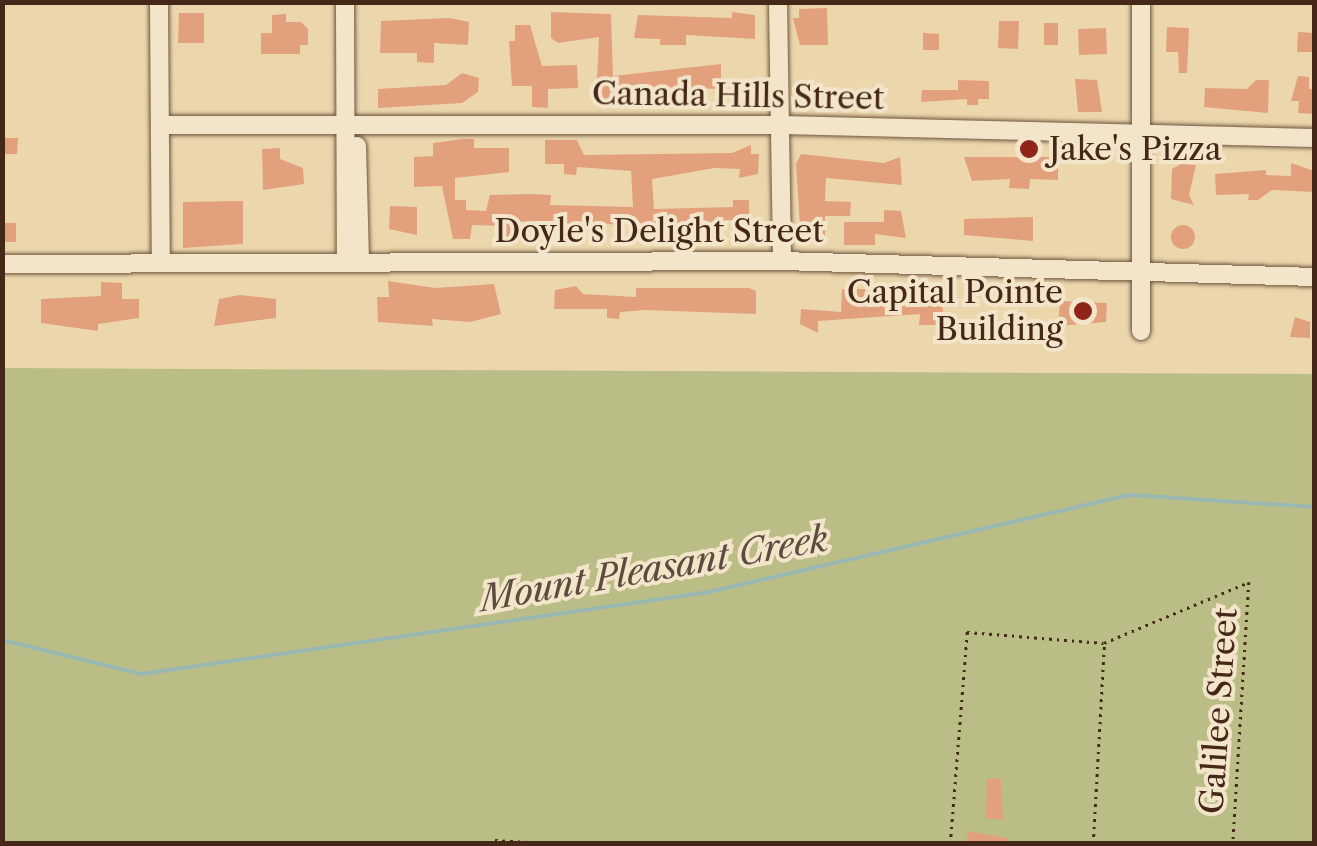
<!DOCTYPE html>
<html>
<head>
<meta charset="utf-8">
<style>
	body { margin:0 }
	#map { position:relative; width:1317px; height:846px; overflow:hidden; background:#ecd7ad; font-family:"Libre Caslon Text",serif }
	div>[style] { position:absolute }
	.green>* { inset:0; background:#bbbd87 }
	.stream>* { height:4px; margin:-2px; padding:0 2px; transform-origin:2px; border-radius:2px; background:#9ab8b2 }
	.building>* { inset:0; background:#e2a17c }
	.round { border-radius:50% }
	.path>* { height:2.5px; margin-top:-1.25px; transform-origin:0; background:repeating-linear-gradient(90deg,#452817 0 2.5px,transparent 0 7.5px) }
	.roads { filter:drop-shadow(0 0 2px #6f543c) drop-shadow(0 0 2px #6f543c) }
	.minor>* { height:18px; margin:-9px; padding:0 9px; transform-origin:9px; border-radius:9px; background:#f3e5ca }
	.dots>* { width:28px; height:28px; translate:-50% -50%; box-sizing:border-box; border:5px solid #f3e5ca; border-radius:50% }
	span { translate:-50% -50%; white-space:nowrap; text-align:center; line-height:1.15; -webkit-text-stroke:8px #f3e5ca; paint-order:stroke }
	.street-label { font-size:32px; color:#452817 }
	.poi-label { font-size:32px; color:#452817 }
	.left { translate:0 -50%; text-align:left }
	.right { translate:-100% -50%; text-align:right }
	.water-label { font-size:35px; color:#5a4c3e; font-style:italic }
	.frame { position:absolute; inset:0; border:5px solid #452817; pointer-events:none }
</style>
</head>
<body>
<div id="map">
	<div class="green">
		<div style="clip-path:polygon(3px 368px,1314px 374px,1314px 843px,3px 844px)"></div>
	</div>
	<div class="stream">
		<div style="left:2px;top:640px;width:143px;rotate:13.7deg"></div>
		<div style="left:141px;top:674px;width:574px;rotate:-8.21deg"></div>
		<div style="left:709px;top:592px;width:432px;rotate:-13deg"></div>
		<div style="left:1130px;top:495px;width:184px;rotate:3.7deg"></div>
	</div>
	<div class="building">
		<div style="clip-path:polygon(827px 8px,828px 45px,800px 45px,793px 18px,799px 18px,799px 9px)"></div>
		<div style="clip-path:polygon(551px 12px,611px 14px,613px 76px,721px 64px,721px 89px,617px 86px,617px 101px,596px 100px,599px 37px,558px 43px,551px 38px)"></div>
		<div style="clip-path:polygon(732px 12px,755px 15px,755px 39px,686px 35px,686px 45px,660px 45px,660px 39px,634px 38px,638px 15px,732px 18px)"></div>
		<div style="clip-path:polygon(179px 13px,204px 13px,204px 43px,178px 43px)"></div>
		<div style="clip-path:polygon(286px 14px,286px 22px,301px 22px,308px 29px,308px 45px,300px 45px,300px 54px,261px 54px,261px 33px,272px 33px,272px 15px)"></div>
		<div style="clip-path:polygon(449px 18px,469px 22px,468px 45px,434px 43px,434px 63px,417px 62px,417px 53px,380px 53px,381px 21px)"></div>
		<div style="clip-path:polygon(999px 21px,1019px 21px,1018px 49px,998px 48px)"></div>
		<div style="clip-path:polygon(1044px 23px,1058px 23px,1058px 45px,1044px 45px)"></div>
		<div style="clip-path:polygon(515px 25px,530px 25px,542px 66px,577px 65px,578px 88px,548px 89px,548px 108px,532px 107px,532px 86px,512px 86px,509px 41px,515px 41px)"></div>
		<div style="clip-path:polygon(1167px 27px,1189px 28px,1187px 73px,1179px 73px,1178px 52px,1166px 52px)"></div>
		<div style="clip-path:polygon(1106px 28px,1107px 54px,1079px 55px,1078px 29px)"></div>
		<div style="clip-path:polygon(1298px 32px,1313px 33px,1312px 52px,1297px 52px)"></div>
		<div style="clip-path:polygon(923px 33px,939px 34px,939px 50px,923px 50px)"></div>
		<div style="clip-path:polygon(462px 73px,479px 78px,478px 92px,462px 103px,378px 108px,378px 89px,446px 85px)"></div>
		<div style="clip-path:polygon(1298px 76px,1309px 77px,1309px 89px,1314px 89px,1314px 114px,1298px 113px,1299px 101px,1291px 101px)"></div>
		<div style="clip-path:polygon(1075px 79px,1097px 80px,1102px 112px,1078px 112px)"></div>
		<div style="clip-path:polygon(958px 80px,989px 81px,989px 99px,978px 99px,978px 105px,967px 105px,967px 99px,921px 102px,922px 90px,958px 90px)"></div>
		<div style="clip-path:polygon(1256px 80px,1269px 80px,1268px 113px,1204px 107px,1205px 88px,1247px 89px)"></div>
		<div style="clip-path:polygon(2px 138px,18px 138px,17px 154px,2px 154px)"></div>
		<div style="clip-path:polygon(463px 139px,474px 139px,474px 148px,509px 148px,509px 172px,455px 178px,455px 200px,466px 200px,466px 210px,486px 211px,490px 195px,531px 194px,551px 195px,550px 205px,633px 207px,631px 171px,577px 167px,576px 175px,564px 174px,564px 164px,545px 164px,545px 140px,577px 140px,584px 155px,732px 153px,751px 145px,751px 154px,759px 154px,758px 174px,739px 178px,740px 169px,714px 168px,652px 179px,654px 209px,733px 207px,733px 200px,749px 200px,749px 219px,714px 221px,707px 240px,706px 220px,654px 225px,620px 220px,618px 225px,580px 221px,580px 236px,562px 237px,555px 224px,515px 221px,515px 237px,501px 237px,501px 226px,472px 225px,470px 239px,453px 239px,442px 186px,414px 187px,414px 157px,433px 156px,433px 143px)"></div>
		<div style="clip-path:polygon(280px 148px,280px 159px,303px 168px,304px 184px,263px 190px,262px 149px)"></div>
		<div style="clip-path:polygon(801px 154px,884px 163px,900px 157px,902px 185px,826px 178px,825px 201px,851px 202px,850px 216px,825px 216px,825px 242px,801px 242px,796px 164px)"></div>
		<div style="clip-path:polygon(964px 157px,1058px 157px,1058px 180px,1030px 179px,1029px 189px,1009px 188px,1010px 179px,972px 181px)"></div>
		<div style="clip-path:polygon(1291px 163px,1314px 171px,1314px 192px,1272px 190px,1258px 200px,1248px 200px,1249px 194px,1216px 195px,1215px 174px,1266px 170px,1266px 175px,1291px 176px)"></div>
		<div style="clip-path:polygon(1181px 164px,1196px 165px,1189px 195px,1194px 205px,1171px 199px,1172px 169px)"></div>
		<div style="clip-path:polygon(243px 201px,243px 244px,183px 248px,183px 202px)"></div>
		<div style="clip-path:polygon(390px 206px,417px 207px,417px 235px,389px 229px)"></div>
		<div style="clip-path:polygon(884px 210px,901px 211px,906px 238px,875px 234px,875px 245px,844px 245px,844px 222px,884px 222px)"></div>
		<div style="clip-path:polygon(1033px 217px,1033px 241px,964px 235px,964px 219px)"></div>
		<div style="clip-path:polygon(2px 223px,16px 223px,16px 242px,2px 242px)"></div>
		<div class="round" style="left:1171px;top:225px;width:24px;height:24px"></div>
		<div style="clip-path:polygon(388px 281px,435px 288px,494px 284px,501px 314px,470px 322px,432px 319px,433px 326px,378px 322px,377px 297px,389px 297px)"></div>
		<div style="clip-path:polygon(101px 282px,122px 283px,122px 299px,139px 299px,139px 318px,98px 324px,98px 331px,41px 323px,41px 299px,101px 296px)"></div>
		<div style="clip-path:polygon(576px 286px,583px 294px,636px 297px,636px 288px,749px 288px,756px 291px,756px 314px,645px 310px,620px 312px,619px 319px,607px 318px,607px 309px,554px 309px,555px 290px)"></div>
		<div style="clip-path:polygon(918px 287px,939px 291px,946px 325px,919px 325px,920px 314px,818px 321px,818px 333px,800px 324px,801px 309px,841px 312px,842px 289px,873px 289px,872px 299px,918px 297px)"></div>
		<div style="clip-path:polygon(240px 295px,276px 299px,276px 318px,214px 326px,219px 299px)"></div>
		<div style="clip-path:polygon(1060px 301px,1107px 303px,1106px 322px,1058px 326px)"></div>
		<div style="clip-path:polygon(1295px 317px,1310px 322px,1310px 338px,1290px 337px)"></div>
		<div style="clip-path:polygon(987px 778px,1001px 779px,1003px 820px,986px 818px)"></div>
		<div style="clip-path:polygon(968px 831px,1007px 838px,1007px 844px,966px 844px)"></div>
	</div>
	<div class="path">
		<div style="left:495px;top:840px;width:64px;rotate:3.6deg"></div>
		<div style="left:950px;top:844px;width:213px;rotate:-85.4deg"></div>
		<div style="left:967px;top:632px;width:137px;rotate:4.6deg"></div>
		<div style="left:1104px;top:643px;width:157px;rotate:-22.8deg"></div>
		<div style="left:1249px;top:582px;width:262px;rotate:93.5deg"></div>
		<div style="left:1093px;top:844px;width:199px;rotate:-86.8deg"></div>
	</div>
	<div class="roads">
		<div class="minor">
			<div style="left:159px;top:2px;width:261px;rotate:89.6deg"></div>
			<div style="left:345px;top:2px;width:258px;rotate:89.8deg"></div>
			<div style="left:778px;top:2px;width:259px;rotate:89.1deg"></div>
			<div style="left:161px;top:125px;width:621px"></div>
			<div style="left:782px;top:125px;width:532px;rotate:1.4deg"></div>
			<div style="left:357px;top:146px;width:114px;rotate:88.5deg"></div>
			<div style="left:2px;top:264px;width:780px;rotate:-0.22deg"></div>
			<div style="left:782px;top:261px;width:532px;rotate:1.72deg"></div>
			<div style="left:1141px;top:331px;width:329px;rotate:-90deg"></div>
		</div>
	</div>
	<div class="dots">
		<div style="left:1029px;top:149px;background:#8f2418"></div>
		<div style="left:1083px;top:311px;background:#8f2418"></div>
	</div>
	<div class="street-label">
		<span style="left:738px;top:96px;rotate:1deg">Canada Hills Street</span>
		<span style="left:659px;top:231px">Doyle's Delight Street</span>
		<span style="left:1219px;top:711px;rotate:-86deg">Galilee Street</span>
	</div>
	<div class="poi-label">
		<span class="left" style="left:1049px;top:149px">Jake's Pizza</span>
		<span class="right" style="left:1063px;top:311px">Capital Pointe<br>Building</span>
	</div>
	<div class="water-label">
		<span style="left:654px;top:569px;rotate:-10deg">Mount Pleasant Creek</span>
	</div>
	<div class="frame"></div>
</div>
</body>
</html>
